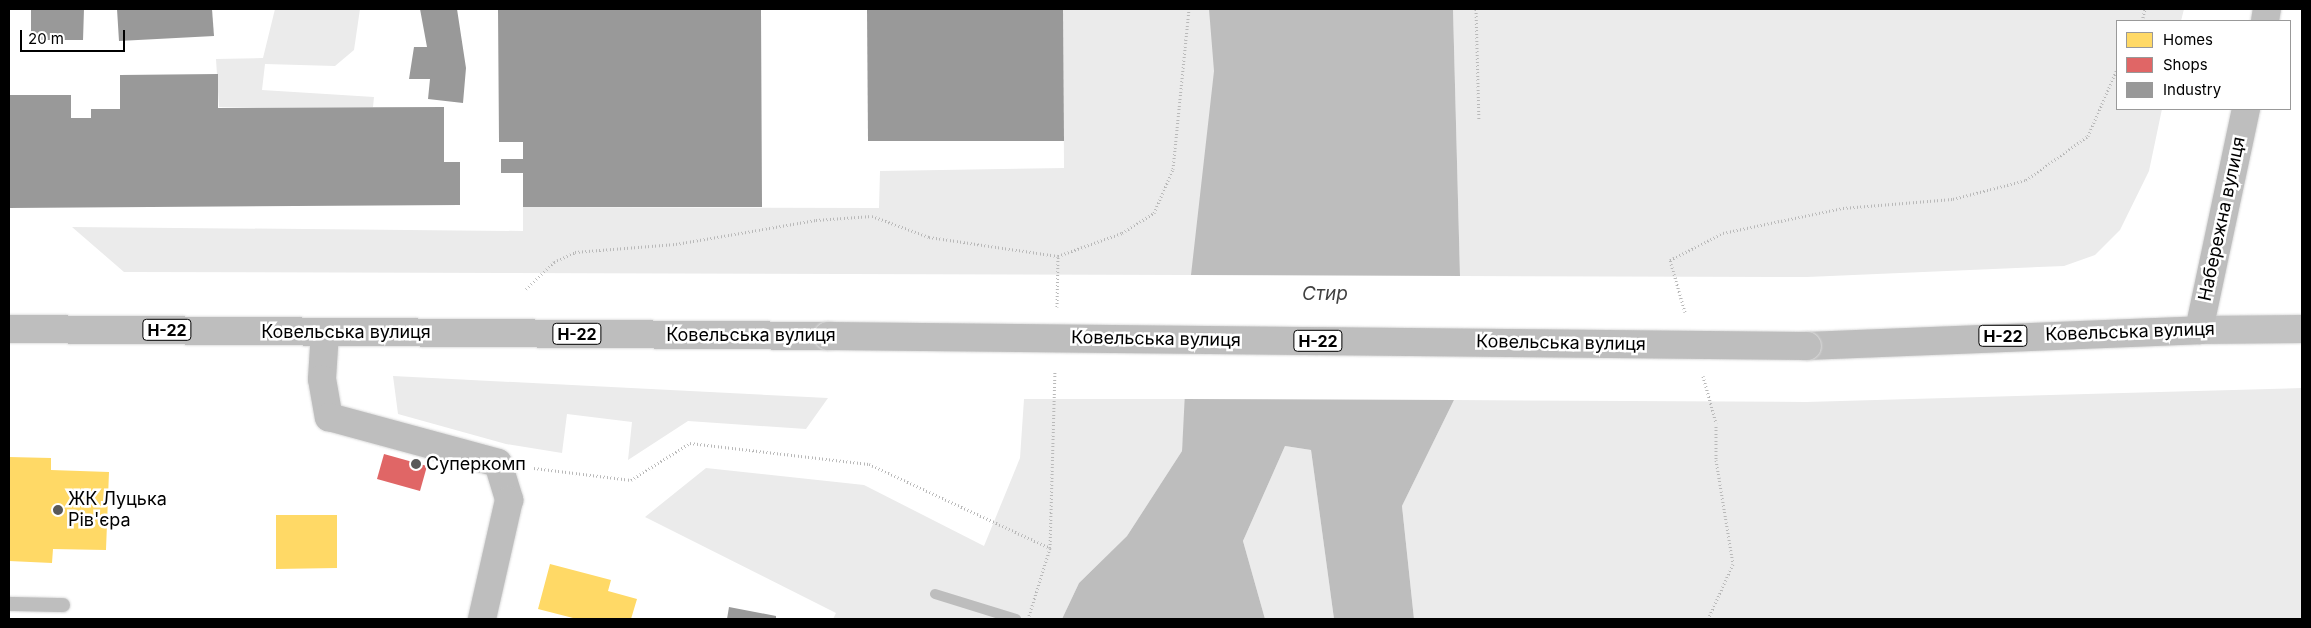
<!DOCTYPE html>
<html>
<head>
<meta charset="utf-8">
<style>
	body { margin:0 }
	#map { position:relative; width:2311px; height:628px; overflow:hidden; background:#fff; font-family:Inter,sans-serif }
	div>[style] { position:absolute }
	.green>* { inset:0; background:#ebebeb }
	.water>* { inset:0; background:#bdbdbd }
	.pier>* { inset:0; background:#fff }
	.homes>* { inset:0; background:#ffd966 }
	.shops>* { inset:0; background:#e06666 }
	.industry>* { inset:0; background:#999 }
	.stream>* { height:10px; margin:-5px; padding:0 5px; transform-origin:5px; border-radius:5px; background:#bdbdbd }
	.path>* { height:3px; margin-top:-1.5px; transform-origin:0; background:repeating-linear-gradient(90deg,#b9b9b9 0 1px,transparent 0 3.5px) }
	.roads { filter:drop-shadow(0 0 1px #dbdbdb) drop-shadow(0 0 1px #dbdbdb) }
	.lane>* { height:14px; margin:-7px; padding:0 7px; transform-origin:7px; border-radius:7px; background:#bebebe }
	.street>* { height:28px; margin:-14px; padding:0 14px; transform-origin:14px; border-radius:14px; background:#bebebe }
	.secondary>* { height:28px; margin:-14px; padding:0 14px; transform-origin:14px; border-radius:14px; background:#c2c2c2 }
	.primary>* { height:28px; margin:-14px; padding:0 14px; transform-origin:14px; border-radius:14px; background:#bebebe }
	.bridges { filter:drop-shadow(0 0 1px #dbdbdb) drop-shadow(0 0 1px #dbdbdb) }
	.primary-bridge>* { height:28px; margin:-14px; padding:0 14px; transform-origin:14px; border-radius:14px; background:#bebebe }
	.dots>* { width:14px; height:14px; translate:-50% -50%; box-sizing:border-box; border:2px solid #fff; border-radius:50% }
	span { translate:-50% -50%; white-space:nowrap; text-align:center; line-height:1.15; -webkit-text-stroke:5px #fff; paint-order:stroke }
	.shield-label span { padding:1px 4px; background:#fff; border:1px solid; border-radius:4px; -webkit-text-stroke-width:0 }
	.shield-label { font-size:16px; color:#000; font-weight:700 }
	.street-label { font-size:18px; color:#000 }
	.poi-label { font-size:18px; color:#000 }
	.left { translate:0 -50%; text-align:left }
	.water-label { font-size:19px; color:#424242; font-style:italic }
	.frame { position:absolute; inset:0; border:10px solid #000; pointer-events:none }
	.legend { position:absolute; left:2116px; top:20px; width:175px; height:90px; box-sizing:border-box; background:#fff; border:1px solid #999; margin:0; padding:6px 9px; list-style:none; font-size:15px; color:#000 }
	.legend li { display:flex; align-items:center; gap:10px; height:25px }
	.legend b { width:25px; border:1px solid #999 }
	.scale { position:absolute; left:20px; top:30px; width:105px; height:22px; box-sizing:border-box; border:2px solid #000; border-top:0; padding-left:6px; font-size:15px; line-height:18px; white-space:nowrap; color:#000; -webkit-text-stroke:4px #fff; paint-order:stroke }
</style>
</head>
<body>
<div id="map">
	<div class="green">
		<div style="clip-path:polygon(275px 9px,360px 9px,354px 50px,335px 66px,265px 64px,262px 90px,374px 97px,373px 107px,219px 107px,216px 59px,263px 58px)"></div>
		<div style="clip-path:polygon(1063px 9px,1253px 9px,1269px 193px,1191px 275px,124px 272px,72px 227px,523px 231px,523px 207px,879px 208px,880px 171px,1064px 168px)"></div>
		<div style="clip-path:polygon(1453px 9px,2184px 9px,2181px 21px,2117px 21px,2117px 109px,2162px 109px,2149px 171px,2120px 230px,2095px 255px,2064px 266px,1807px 277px,1460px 276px)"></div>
		<div style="clip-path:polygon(393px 376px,828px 398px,806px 429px,688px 421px,628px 460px,632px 422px,567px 414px,562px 453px,506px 444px,398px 414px)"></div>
		<div style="clip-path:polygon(2302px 388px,2302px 619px,1414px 619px,1402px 506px,1454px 400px,1806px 402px)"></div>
		<div style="clip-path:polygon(1024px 399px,1186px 399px,1182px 451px,1127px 536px,1079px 583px,1062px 619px,833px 619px,836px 613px,645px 517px,706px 468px,864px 485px,984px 546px,1020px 458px)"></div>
		<div style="clip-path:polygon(1285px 446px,1311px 450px,1334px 619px,1265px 619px,1243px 541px)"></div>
	</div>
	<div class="water">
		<div style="clip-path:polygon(1209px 9px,1453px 9px,1460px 276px,1454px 400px,1402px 506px,1414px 619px,1334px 619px,1311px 450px,1285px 446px,1243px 541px,1265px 619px,1062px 619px,1079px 583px,1127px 536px,1182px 451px,1191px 275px,1214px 71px)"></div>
	</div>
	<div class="pier">
		<div style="clip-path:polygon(1188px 275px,1463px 276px,1456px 400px,1183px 399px)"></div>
	</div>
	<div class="homes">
		<div style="clip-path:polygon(9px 457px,51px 458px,51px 470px,109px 472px,106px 550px,53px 549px,52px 563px,9px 561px)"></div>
		<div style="clip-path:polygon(276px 515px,337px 515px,337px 568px,276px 569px)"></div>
		<div style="clip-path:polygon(550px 564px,611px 580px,608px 591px,637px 599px,631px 619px,577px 619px,538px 609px)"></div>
	</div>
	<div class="shops">
		<div style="clip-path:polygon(384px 454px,427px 466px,420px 491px,377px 479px)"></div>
	</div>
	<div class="industry">
		<div style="clip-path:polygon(31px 9px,84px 9px,83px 40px,31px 40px)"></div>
		<div style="clip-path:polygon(117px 9px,212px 9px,214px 36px,119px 41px)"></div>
		<div style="clip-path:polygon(420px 9px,457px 9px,466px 68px,463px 103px,428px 99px,430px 79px,409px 79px,414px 47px,427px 47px)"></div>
		<div style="clip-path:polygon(498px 9px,761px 9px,762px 207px,523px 207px,523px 173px,501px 173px,501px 159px,523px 159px,523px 142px,499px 142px)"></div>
		<div style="clip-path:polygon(867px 9px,1063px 9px,1064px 141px,868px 141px)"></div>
		<div style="clip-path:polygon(218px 74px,218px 108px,444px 107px,444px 162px,460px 162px,460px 205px,9px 208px,9px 95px,71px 95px,71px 118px,91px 118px,91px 109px,120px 109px,120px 75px)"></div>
		<div style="clip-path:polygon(729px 607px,776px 616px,776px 619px,727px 619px)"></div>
	</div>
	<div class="stream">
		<div style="left:935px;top:594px;width:85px;rotate:17.2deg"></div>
	</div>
	<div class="path">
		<div style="left:1476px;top:9px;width:111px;rotate:88.5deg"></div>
		<div style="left:2142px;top:21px;width:12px;rotate:-76deg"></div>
		<div style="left:526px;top:289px;width:39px;rotate:-44deg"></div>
		<div style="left:554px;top:262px;width:23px;rotate:-25deg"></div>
		<div style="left:575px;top:252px;width:101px;rotate:-4.5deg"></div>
		<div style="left:676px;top:244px;width:142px;rotate:-9.7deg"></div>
		<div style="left:816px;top:220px;width:56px;rotate:-4.1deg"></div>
		<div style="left:872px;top:216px;width:61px;rotate:20.2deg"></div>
		<div style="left:929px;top:237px;width:130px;rotate:8.4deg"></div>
		<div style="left:1058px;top:256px;width:68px;rotate:-19.8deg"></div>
		<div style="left:1122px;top:233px;width:38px;rotate:-32deg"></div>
		<div style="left:1154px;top:213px;width:48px;rotate:-66.6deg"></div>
		<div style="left:1173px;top:169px;width:161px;rotate:-84.3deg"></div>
		<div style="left:1057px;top:307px;width:51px;rotate:-88.9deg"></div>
		<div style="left:1685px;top:312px;width:54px;rotate:-106.1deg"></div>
		<div style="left:1670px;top:260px;width:59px;rotate:-27deg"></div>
		<div style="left:1723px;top:233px;width:123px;rotate:-11.8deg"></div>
		<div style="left:1843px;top:208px;width:110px;rotate:-4.7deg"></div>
		<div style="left:1953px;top:199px;width:75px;rotate:-14.6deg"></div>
		<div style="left:2026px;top:180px;width:76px;rotate:-35.4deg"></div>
		<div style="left:2088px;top:136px;width:73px;rotate:-66.6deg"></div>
		<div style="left:1703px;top:376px;width:49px;rotate:74.5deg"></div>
		<div style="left:1716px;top:423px;width:37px;rotate:90deg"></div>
		<div style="left:1716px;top:460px;width:105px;rotate:80.7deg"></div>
		<div style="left:1733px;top:564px;width:60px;rotate:114.4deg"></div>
		<div style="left:534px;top:468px;width:98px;rotate:7.1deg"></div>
		<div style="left:631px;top:480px;width:70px;rotate:-32.1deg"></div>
		<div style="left:690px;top:443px;width:180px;rotate:6.7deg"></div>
		<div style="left:869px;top:464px;width:200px;rotate:24.9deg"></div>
		<div style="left:1028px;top:619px;width:74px;rotate:-72.8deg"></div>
		<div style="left:1050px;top:548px;width:177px;rotate:-88.4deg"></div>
	</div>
	<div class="roads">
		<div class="lane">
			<div style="left:9px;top:604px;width:54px;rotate:1.1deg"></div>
		</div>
		<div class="street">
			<div style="left:325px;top:332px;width:47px;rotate:93.7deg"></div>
			<div style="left:322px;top:379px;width:39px;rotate:80deg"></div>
			<div style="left:329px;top:417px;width:175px;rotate:15.2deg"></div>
			<div style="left:498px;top:463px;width:39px;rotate:73deg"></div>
			<div style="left:509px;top:500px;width:122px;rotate:102.8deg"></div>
		</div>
		<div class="secondary">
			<div style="left:2199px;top:330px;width:103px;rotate:-0.6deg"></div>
		</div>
		<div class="primary">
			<div style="left:2265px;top:21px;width:12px;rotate:-81deg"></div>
			<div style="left:9px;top:329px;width:819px;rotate:0.49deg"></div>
			<div style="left:1807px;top:346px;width:392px;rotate:-2.3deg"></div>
			<div style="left:2199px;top:330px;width:226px;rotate:-78deg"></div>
		</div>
	</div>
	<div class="bridges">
		<div class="primary-bridge">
			<div style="left:828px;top:336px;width:979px;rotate:0.59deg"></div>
		</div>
	</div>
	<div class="dots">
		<div style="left:416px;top:464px;background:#595959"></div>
		<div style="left:58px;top:510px;background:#595959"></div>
	</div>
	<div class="shield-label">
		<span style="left:167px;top:330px">Н-22</span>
		<span style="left:577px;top:334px">Н-22</span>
		<span style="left:2003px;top:336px">Н-22</span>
		<span style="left:1318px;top:341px">Н-22</span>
	</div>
	<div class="street-label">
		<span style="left:2222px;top:219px;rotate:-78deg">Набережна вулиця</span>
		<span style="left:346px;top:332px">Ковельська вулиця</span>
		<span style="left:2130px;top:332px;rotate:-2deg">Ковельська вулиця</span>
		<span style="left:751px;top:335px">Ковельська вулиця</span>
		<span style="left:1156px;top:339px;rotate:1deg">Ковельська вулиця</span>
		<span style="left:1561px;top:343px;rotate:1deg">Ковельська вулиця</span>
	</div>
	<div class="poi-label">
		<span class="left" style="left:426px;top:464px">Суперкомп</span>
		<span class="left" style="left:68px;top:510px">ЖК Луцька<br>Рів'єра</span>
	</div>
	<div class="water-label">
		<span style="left:1325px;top:294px">Стир</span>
	</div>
	<div class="frame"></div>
	<ul class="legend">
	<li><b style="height:14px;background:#ffd966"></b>Homes</li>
	<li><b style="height:14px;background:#e06666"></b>Shops</li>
	<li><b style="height:14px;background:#999"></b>Industry</li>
	</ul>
	<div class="scale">20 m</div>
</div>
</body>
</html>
